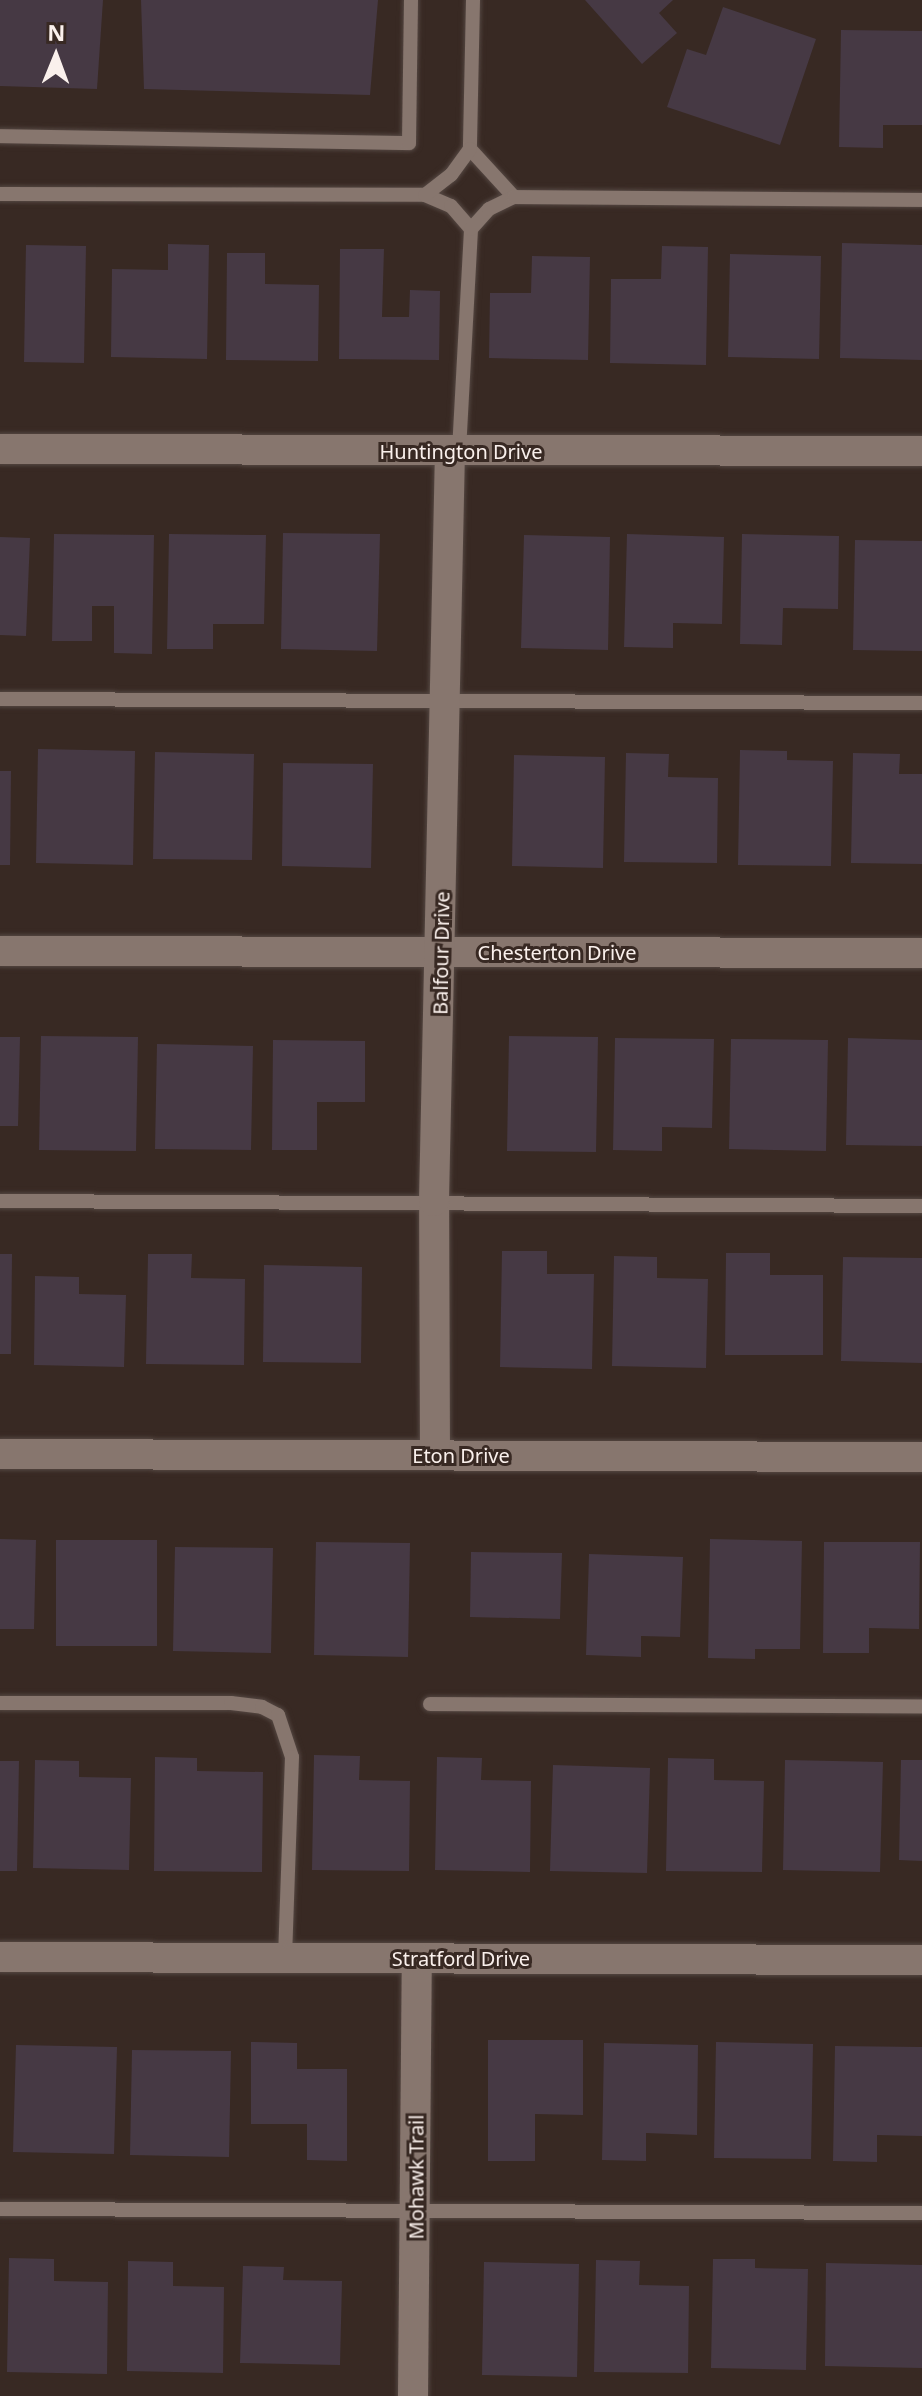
<!DOCTYPE html>
<html>
<head>
<meta charset="utf-8">
<style>
	body { margin:0 }
	#map { position:relative; width:922px; height:2396px; overflow:hidden; background:#382923; font-family:"Noto Sans",sans-serif }
	div>[style] { position:absolute }
	.building>* { inset:0; background:#463944 }
	.roads { filter:drop-shadow(0 0 2px #544742) drop-shadow(0 0 2px #544742) }
	.service>* { height:14px; margin:-7px; padding:0 7px; transform-origin:7px; border-radius:7px; background:#87766e }
	.minor>* { height:30px; margin:-15px; padding:0 15px; transform-origin:15px; border-radius:15px; background:#87766e }
	span { translate:-50% -50%; white-space:nowrap; text-align:center; line-height:1.15; -webkit-text-stroke:6px #382923; paint-order:stroke }
	.street-label { font-size:20px; color:#faf0ec }
	.north { position:absolute; left:16px; top:16px; width:80px; height:80px; -webkit-text-stroke:6px #382923; paint-order:stroke; rotate:1deg; font-size:22px; font-weight:700; line-height:32px; text-align:center; color:#faf0ec }
	.north::after { content:''; display:block; margin:auto; width:28px; height:36px; background:#faf0ec; clip-path:polygon(50% 0,100% 100%,50% 72%,0 100%) }
</style>
</head>
<body>
<div id="map">
	<div class="building">
		<div style="clip-path:polygon(0 0,103px 0,97px 89px,0 86px)"></div>
		<div style="clip-path:polygon(141px 0,378px 0,370px 95px,144px 89px)"></div>
		<div style="clip-path:polygon(585px 0,673px 0,659px 13px,677px 33px,642px 64px)"></div>
		<div style="clip-path:polygon(723px 7px,816px 39px,780px 145px,667px 107px,687px 49px,706px 55px)"></div>
		<div style="clip-path:polygon(841px 30px,922px 31px,922px 125px,883px 125px,883px 148px,839px 147px)"></div>
		<div style="clip-path:polygon(842px 243px,922px 245px,922px 360px,840px 358px)"></div>
		<div style="clip-path:polygon(168px 244px,209px 245px,207px 359px,111px 357px,112px 269px,168px 270px)"></div>
		<div style="clip-path:polygon(26px 245px,86px 246px,84px 363px,24px 362px)"></div>
		<div style="clip-path:polygon(662px 246px,708px 247px,706px 365px,610px 363px,611px 279px,661px 279px)"></div>
		<div style="clip-path:polygon(340px 249px,384px 249px,382px 317px,409px 317px,410px 290px,440px 291px,439px 360px,339px 359px)"></div>
		<div style="clip-path:polygon(227px 253px,265px 253px,265px 284px,319px 285px,318px 361px,226px 360px)"></div>
		<div style="clip-path:polygon(730px 254px,821px 256px,819px 359px,728px 357px)"></div>
		<div style="clip-path:polygon(532px 256px,590px 257px,588px 360px,489px 358px,490px 293px,531px 293px)"></div>
		<div style="clip-path:polygon(283px 533px,380px 534px,377px 651px,281px 649px)"></div>
		<div style="clip-path:polygon(54px 534px,154px 535px,152px 654px,114px 653px,114px 606px,92px 606px,92px 641px,52px 641px)"></div>
		<div style="clip-path:polygon(169px 534px,266px 535px,264px 624px,213px 624px,213px 649px,167px 649px)"></div>
		<div style="clip-path:polygon(627px 534px,724px 537px,722px 624px,673px 623px,673px 648px,624px 647px)"></div>
		<div style="clip-path:polygon(742px 534px,839px 536px,838px 609px,783px 608px,782px 645px,740px 644px)"></div>
		<div style="clip-path:polygon(524px 535px,610px 537px,608px 650px,521px 648px)"></div>
		<div style="clip-path:polygon(0 537px,30px 538px,26px 636px,0 635px)"></div>
		<div style="clip-path:polygon(855px 540px,922px 541px,922px 651px,853px 650px)"></div>
		<div style="clip-path:polygon(38px 749px,135px 751px,133px 865px,36px 863px)"></div>
		<div style="clip-path:polygon(740px 750px,787px 751px,787px 760px,833px 761px,831px 866px,738px 865px)"></div>
		<div style="clip-path:polygon(155px 752px,254px 754px,252px 860px,153px 859px)"></div>
		<div style="clip-path:polygon(626px 753px,669px 754px,668px 777px,718px 778px,717px 863px,624px 862px)"></div>
		<div style="clip-path:polygon(853px 753px,900px 754px,899px 774px,922px 774px,922px 864px,851px 863px)"></div>
		<div style="clip-path:polygon(514px 755px,605px 757px,603px 868px,512px 866px)"></div>
		<div style="clip-path:polygon(283px 763px,373px 764px,371px 868px,282px 866px)"></div>
		<div style="clip-path:polygon(0 771px,11px 771px,10px 865px,0 865px)"></div>
		<div style="clip-path:polygon(41px 1036px,138px 1037px,136px 1151px,39px 1150px)"></div>
		<div style="clip-path:polygon(509px 1036px,598px 1037px,596px 1152px,507px 1151px)"></div>
		<div style="clip-path:polygon(0 1037px,20px 1037px,18px 1126px,0 1126px)"></div>
		<div style="clip-path:polygon(615px 1038px,714px 1039px,712px 1128px,662px 1127px,662px 1151px,613px 1150px)"></div>
		<div style="clip-path:polygon(848px 1038px,922px 1040px,922px 1146px,846px 1145px)"></div>
		<div style="clip-path:polygon(731px 1039px,828px 1040px,826px 1151px,729px 1149px)"></div>
		<div style="clip-path:polygon(273px 1040px,365px 1041px,365px 1102px,317px 1102px,317px 1150px,272px 1150px)"></div>
		<div style="clip-path:polygon(157px 1044px,253px 1046px,251px 1150px,155px 1149px)"></div>
		<div style="clip-path:polygon(502px 1251px,547px 1251px,547px 1274px,594px 1274px,592px 1369px,500px 1367px)"></div>
		<div style="clip-path:polygon(726px 1253px,770px 1253px,770px 1275px,823px 1275px,823px 1355px,725px 1355px)"></div>
		<div style="clip-path:polygon(0 1254px,12px 1254px,11px 1354px,0 1354px)"></div>
		<div style="clip-path:polygon(148px 1254px,192px 1254px,191px 1278px,245px 1279px,244px 1365px,146px 1364px)"></div>
		<div style="clip-path:polygon(614px 1256px,657px 1257px,657px 1278px,708px 1279px,706px 1368px,612px 1366px)"></div>
		<div style="clip-path:polygon(843px 1257px,922px 1258px,922px 1363px,841px 1361px)"></div>
		<div style="clip-path:polygon(264px 1265px,362px 1267px,361px 1363px,263px 1362px)"></div>
		<div style="clip-path:polygon(35px 1276px,79px 1277px,79px 1294px,126px 1295px,124px 1367px,34px 1365px)"></div>
		<div style="clip-path:polygon(0 1539px,36px 1540px,34px 1629px,0 1629px)"></div>
		<div style="clip-path:polygon(710px 1539px,802px 1541px,800px 1649px,755px 1649px,755px 1659px,708px 1658px)"></div>
		<div style="clip-path:polygon(56px 1540px,157px 1540px,157px 1646px,56px 1646px)"></div>
		<div style="clip-path:polygon(316px 1542px,410px 1543px,408px 1657px,314px 1655px)"></div>
		<div style="clip-path:polygon(824px 1542px,920px 1542px,919px 1629px,869px 1628px,869px 1653px,823px 1653px)"></div>
		<div style="clip-path:polygon(175px 1547px,273px 1548px,271px 1653px,173px 1651px)"></div>
		<div style="clip-path:polygon(471px 1552px,562px 1553px,560px 1619px,470px 1617px)"></div>
		<div style="clip-path:polygon(589px 1554px,683px 1557px,680px 1637px,641px 1636px,641px 1657px,586px 1655px)"></div>
		<div style="clip-path:polygon(314px 1755px,360px 1756px,359px 1780px,410px 1781px,409px 1871px,312px 1870px)"></div>
		<div style="clip-path:polygon(155px 1757px,197px 1758px,197px 1771px,263px 1772px,262px 1872px,154px 1871px)"></div>
		<div style="clip-path:polygon(437px 1757px,482px 1758px,481px 1780px,531px 1781px,530px 1872px,435px 1870px)"></div>
		<div style="clip-path:polygon(668px 1758px,714px 1759px,714px 1780px,764px 1781px,762px 1872px,666px 1871px)"></div>
		<div style="clip-path:polygon(35px 1760px,79px 1761px,79px 1777px,131px 1778px,129px 1870px,33px 1868px)"></div>
		<div style="clip-path:polygon(785px 1760px,883px 1762px,880px 1872px,783px 1870px)"></div>
		<div style="clip-path:polygon(901px 1760px,922px 1760px,922px 1861px,899px 1860px)"></div>
		<div style="clip-path:polygon(0 1761px,19px 1761px,17px 1871px,0 1871px)"></div>
		<div style="clip-path:polygon(553px 1765px,650px 1768px,647px 1873px,550px 1871px)"></div>
		<div style="clip-path:polygon(488px 2040px,583px 2040px,583px 2115px,535px 2114px,535px 2161px,488px 2161px)"></div>
		<div style="clip-path:polygon(251px 2042px,297px 2043px,297px 2069px,347px 2069px,347px 2161px,307px 2160px,307px 2124px,251px 2124px)"></div>
		<div style="clip-path:polygon(716px 2042px,813px 2044px,811px 2159px,714px 2158px)"></div>
		<div style="clip-path:polygon(604px 2043px,698px 2045px,697px 2135px,646px 2133px,646px 2161px,602px 2160px)"></div>
		<div style="clip-path:polygon(16px 2045px,117px 2047px,114px 2154px,13px 2152px)"></div>
		<div style="clip-path:polygon(835px 2046px,922px 2047px,922px 2136px,877px 2135px,877px 2162px,833px 2161px)"></div>
		<div style="clip-path:polygon(132px 2050px,231px 2051px,229px 2157px,130px 2155px)"></div>
		<div style="clip-path:polygon(9px 2258px,54px 2259px,54px 2281px,108px 2282px,107px 2374px,7px 2372px)"></div>
		<div style="clip-path:polygon(713px 2259px,755px 2259px,755px 2268px,808px 2269px,806px 2370px,711px 2368px)"></div>
		<div style="clip-path:polygon(596px 2260px,640px 2261px,639px 2285px,689px 2286px,688px 2373px,594px 2372px)"></div>
		<div style="clip-path:polygon(128px 2261px,173px 2262px,173px 2286px,224px 2287px,223px 2373px,127px 2371px)"></div>
		<div style="clip-path:polygon(484px 2262px,579px 2264px,577px 2377px,482px 2375px)"></div>
		<div style="clip-path:polygon(826px 2263px,922px 2265px,922px 2368px,825px 2366px)"></div>
		<div style="clip-path:polygon(243px 2266px,284px 2267px,283px 2280px,342px 2281px,340px 2365px,240px 2363px)"></div>
	</div>
	<div class="roads">
		<div class="service">
			<div style="left:473px;top:0;width:149px;rotate:91.2deg"></div>
			<div style="left:470px;top:149px;width:65px;rotate:47.5deg"></div>
			<div style="left:0;top:136px;width:409px;rotate:1deg"></div>
			<div style="left:409px;top:143px;width:143px;rotate:-89.2deg"></div>
			<div style="left:0;top:194px;width:425px;rotate:0.1deg"></div>
			<div style="left:425px;top:195px;width:28px;rotate:23deg"></div>
			<div style="left:451px;top:206px;width:30px;rotate:49deg"></div>
			<div style="left:425px;top:195px;width:33px;rotate:-38deg"></div>
			<div style="left:451px;top:175px;width:32px;rotate:-54deg"></div>
			<div style="left:459px;top:451px;width:222px;rotate:-86.9deg"></div>
			<div style="left:471px;top:229px;width:27px;rotate:-48deg"></div>
			<div style="left:489px;top:209px;width:28px;rotate:-26deg"></div>
			<div style="left:514px;top:197px;width:408px;rotate:0.4deg"></div>
			<div style="left:0;top:699px;width:922px;rotate:0.25deg"></div>
			<div style="left:0;top:1201px;width:922px;rotate:0.31deg"></div>
			<div style="left:0;top:1703px;width:231px"></div>
			<div style="left:231px;top:1703px;width:31px;rotate:7deg"></div>
			<div style="left:262px;top:1707px;width:18px;rotate:27deg"></div>
			<div style="left:278px;top:1715px;width:44px;rotate:71.6deg"></div>
			<div style="left:292px;top:1757px;width:200px;rotate:92deg"></div>
			<div style="left:430px;top:1704px;width:492px;rotate:0.3deg"></div>
			<div style="left:0;top:2209px;width:922px;rotate:0.25deg"></div>
		</div>
		<div class="minor">
			<div style="left:0;top:449px;width:922px;rotate:0.12deg"></div>
			<div style="left:0;top:951px;width:922px;rotate:0.12deg"></div>
			<div style="left:0;top:1454px;width:922px;rotate:0.19deg"></div>
			<div style="left:435px;top:1455px;width:254px;rotate:-90.2deg"></div>
			<div style="left:434px;top:1201px;width:750px;rotate:-88.78deg"></div>
			<div style="left:0;top:1957px;width:922px;rotate:0.19deg"></div>
			<div style="left:413px;top:2396px;width:438px;rotate:-89.5deg"></div>
		</div>
	</div>
	<div class="street-label">
		<span style="left:461px;top:451px">Huntington Drive</span>
		<span style="left:557px;top:952px">Chesterton Drive</span>
		<span style="left:441px;top:953px;rotate:-89deg">Balfour Drive</span>
		<span style="left:461px;top:1455px">Eton Drive</span>
		<span style="left:461px;top:1958px">Stratford Drive</span>
		<span style="left:416px;top:2177px;rotate:-90deg">Mohawk Trail</span>
	</div>
	<div class="north">N</div>
</div>
</body>
</html>
